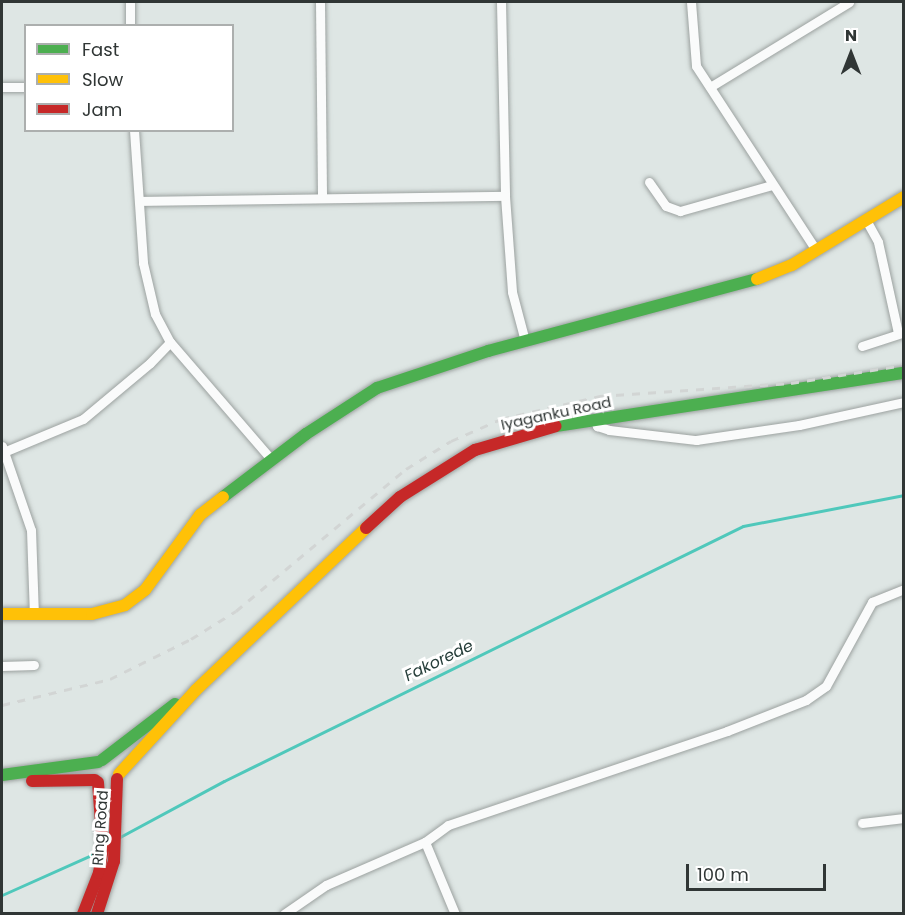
<!DOCTYPE html>
<html>
<head>
<meta charset="utf-8">
<style>
	body { margin:0 }
	#map { position:relative; width:905px; height:915px; overflow:hidden; background:#dee6e4; font-family:Poppins,sans-serif }
	div>[style] { position:absolute }
	.stream>* { height:3px; margin:-1.5px; padding:0 1.5px; transform-origin:1.5px; border-radius:1.5px; background:#4fc8bb }
	.roads { filter:drop-shadow(0 0 2px #9ca2a0) drop-shadow(0 0 2px #9ca2a0) }
	.street>* { height:9px; margin:-4.5px; padding:0 4.5px; transform-origin:4.5px; border-radius:4.5px; background:#fafbfb }
	.fast>* { height:12px; margin:-6px; padding:0 6px; transform-origin:6px; border-radius:6px; background:#4caf50 }
	.slow>* { height:12px; margin:-6px; padding:0 6px; transform-origin:6px; border-radius:6px; background:#ffc107 }
	.jam>* { height:12px; margin:-6px; padding:0 6px; transform-origin:6px; border-radius:6px; background:#c62828 }
	.rail>* { height:3px; margin-top:-1.5px; transform-origin:0; background:repeating-linear-gradient(90deg,#d2d5d4 0 8px,transparent 0 16px) }
	span { translate:-50% -50%; white-space:nowrap; text-align:center; line-height:1.15; -webkit-text-stroke:6px #fff; paint-order:stroke }
	.street-label { font-size:15px; color:#303635 }
	.water-label { font-size:16px; color:#253d39; font-style:italic }
	.frame { position:absolute; inset:0; border:3px solid #303635; pointer-events:none }
	.legend { position:absolute; left:24px; top:24px; width:210px; height:108px; box-sizing:border-box; background:#fff; border:2px solid #acafae; margin:0; padding:8px 10px; list-style:none; font-size:18px; color:#303635 }
	.legend li { display:flex; align-items:center; gap:12px; height:30px }
	.legend b { width:30px; border:2px solid #acafae }
	.north { position:absolute; left:821px; top:24px; width:60px; height:60px; -webkit-text-stroke:4px #fff; paint-order:stroke; rotate:0deg; font-size:16px; font-weight:700; line-height:24px; text-align:center; color:#303635 }
	.north::after { content:''; display:block; margin:auto; width:21px; height:27px; background:#303635; clip-path:polygon(50% 0,100% 100%,50% 72%,0 100%) }
	.scale { position:absolute; left:686px; top:864px; width:140px; height:27px; box-sizing:border-box; border:3px solid #303635; border-top:0; padding-left:8px; font-size:18px; line-height:21px; white-space:nowrap; color:#303635; -webkit-text-stroke:4px #fff; paint-order:stroke }
</style>
</head>
<body>
<div id="map">
	<div class="stream">
		<div style="left:118px;top:838px;width:120px;rotate:-28.3deg"></div>
		<div style="left:224px;top:781px;width:578px;rotate:-26.17deg"></div>
		<div style="left:743px;top:526px;width:164px;rotate:-10.9deg"></div>
		<div style="left:2px;top:895px;width:105px;rotate:-24.1deg"></div>
	</div>
	<div class="roads">
		<div class="street">
			<div style="left:130px;top:2px;width:24px;rotate:90deg"></div>
			<div style="left:320px;top:2px;width:195px;rotate:89.4deg"></div>
			<div style="left:501px;top:2px;width:194px;rotate:88.8deg"></div>
			<div style="left:505px;top:196px;width:96px;rotate:85.8deg"></div>
			<div style="left:512px;top:292px;width:51px;rotate:75.1deg"></div>
			<div style="left:691px;top:2px;width:64px;rotate:85.5deg"></div>
			<div style="left:696px;top:66px;width:220px;rotate:56.9deg"></div>
			<div style="left:2px;top:87px;width:24px"></div>
			<div style="left:710px;top:87px;width:163px;rotate:-31.4deg"></div>
			<div style="left:134px;top:130px;width:133px;rotate:86.1deg"></div>
			<div style="left:143px;top:263px;width:52px;rotate:76.8deg"></div>
			<div style="left:155px;top:314px;width:32px;rotate:62deg"></div>
			<div style="left:170px;top:342px;width:156px;rotate:49.2deg"></div>
			<div style="left:649px;top:182px;width:29px;rotate:55deg"></div>
			<div style="left:666px;top:206px;width:15px;rotate:20deg"></div>
			<div style="left:680px;top:211px;width:96px;rotate:-15.8deg"></div>
			<div style="left:140px;top:201px;width:365px;rotate:-0.8deg"></div>
			<div style="left:866px;top:220px;width:25px;rotate:61deg"></div>
			<div style="left:878px;top:242px;width:93px;rotate:77.6deg"></div>
			<div style="left:862px;top:346px;width:42px;rotate:-18deg"></div>
			<div style="left:594px;top:419px;width:8px;rotate:67deg"></div>
			<div style="left:597px;top:426px;width:13px;rotate:18deg"></div>
			<div style="left:609px;top:430px;width:88px;rotate:6.6deg"></div>
			<div style="left:696px;top:440px;width:104px;rotate:-8.3deg"></div>
			<div style="left:799px;top:425px;width:107px;rotate:-12.4deg"></div>
			<div style="left:2px;top:446px;width:89px;rotate:71deg"></div>
			<div style="left:31px;top:530px;width:84px;rotate:88deg"></div>
			<div style="left:6px;top:451px;width:83px;rotate:-22.6deg"></div>
			<div style="left:83px;top:419px;width:87px;rotate:-39.9deg"></div>
			<div style="left:150px;top:363px;width:29px;rotate:-46deg"></div>
			<div style="left:2px;top:666px;width:32px;rotate:-2deg"></div>
			<div style="left:862px;top:823px;width:42px;rotate:-6.8deg"></div>
			<div style="left:425px;top:842px;width:78px;rotate:67.4deg"></div>
			<div style="left:284px;top:914px;width:51px;rotate:-34.6deg"></div>
			<div style="left:326px;top:885px;width:108px;rotate:-23.5deg"></div>
			<div style="left:425px;top:842px;width:29px;rotate:-36deg"></div>
			<div style="left:448px;top:825px;width:294px;rotate:-18.6deg"></div>
			<div style="left:727px;top:731px;width:85px;rotate:-21.4deg"></div>
			<div style="left:806px;top:700px;width:24px;rotate:-35deg"></div>
			<div style="left:826px;top:686px;width:96px;rotate:-61.3deg"></div>
			<div style="left:872px;top:602px;width:35px;rotate:-22deg"></div>
		</div>
		<div class="fast">
			<div style="left:556px;top:426px;width:352px;rotate:-8.7deg"></div>
			<div style="left:223px;top:497px;width:104px;rotate:-37.2deg"></div>
			<div style="left:306px;top:434px;width:85px;rotate:-32.9deg"></div>
			<div style="left:377px;top:388px;width:117px;rotate:-18.4deg"></div>
			<div style="left:488px;top:351px;width:278px;rotate:-15deg"></div>
			<div style="left:102px;top:760px;width:92px;rotate:-37.5deg"></div>
			<div style="left:2px;top:775px;width:97px;rotate:-7.7deg"></div>
		</div>
		<div class="slow">
			<div style="left:757px;top:279px;width:38px;rotate:-22deg"></div>
			<div style="left:792px;top:265px;width:131px;rotate:-31.3deg"></div>
			<div style="left:2px;top:614px;width:90px"></div>
			<div style="left:92px;top:614px;width:34px;rotate:-15deg"></div>
			<div style="left:125px;top:605px;width:25px;rotate:-37deg"></div>
			<div style="left:145px;top:590px;width:93px;rotate:-53.7deg"></div>
			<div style="left:200px;top:515px;width:29px;rotate:-38deg"></div>
			<div style="left:119px;top:774px;width:114px;rotate:-47.5deg"></div>
			<div style="left:196px;top:690px;width:235px;rotate:-43.6deg"></div>
		</div>
		<div class="jam">
			<div style="left:366px;top:528px;width:46px;rotate:-42.4deg"></div>
			<div style="left:400px;top:497px;width:89px;rotate:-32.1deg"></div>
			<div style="left:475px;top:450px;width:84px;rotate:-16.5deg"></div>
			<div style="left:32px;top:781px;width:63px;rotate:-0.9deg"></div>
			<div style="left:83px;top:914px;width:44px;rotate:-68.7deg"></div>
			<div style="left:99px;top:873px;width:24px;rotate:-81deg"></div>
			<div style="left:103px;top:849px;width:67px;rotate:-94.3deg"></div>
			<div style="left:97px;top:914px;width:56px;rotate:-72.2deg"></div>
			<div style="left:114px;top:861px;width:82px;rotate:-87.9deg"></div>
		</div>
	</div>
	<div class="rail">
		<div style="left:2px;top:705px;width:111px;rotate:-13.5deg"></div>
		<div style="left:110px;top:679px;width:90px;rotate:-26.3deg"></div>
		<div style="left:191px;top:639px;width:53px;rotate:-31.9deg"></div>
		<div style="left:236px;top:611px;width:222px;rotate:-39.9deg"></div>
		<div style="left:406px;top:469px;width:53px;rotate:-31.9deg"></div>
		<div style="left:451px;top:441px;width:55px;rotate:-23.7deg"></div>
		<div style="left:501px;top:419px;width:102px;rotate:-13.1deg"></div>
		<div style="left:600px;top:396px;width:191px;rotate:-3.9deg"></div>
		<div style="left:791px;top:383px;width:114px;rotate:-9.1deg"></div>
	</div>
	<div class="street-label">
		<span style="left:556px;top:413px;rotate:-12deg">Iyaganku Road</span>
		<span style="left:100px;top:828px;rotate:-86deg">Ring Road</span>
	</div>
	<div class="water-label">
		<span style="left:439px;top:661px;rotate:-26deg">Fakorede</span>
	</div>
	<div class="frame"></div>
	<ul class="legend">
	<li><b style="height:8px;background:#4caf50"></b>Fast</li>
	<li><b style="height:8px;background:#ffc107"></b>Slow</li>
	<li><b style="height:8px;background:#c62828"></b>Jam</li>
	</ul>
	<div class="north">N</div>
	<div class="scale">100 m</div>
</div>
</body>
</html>
